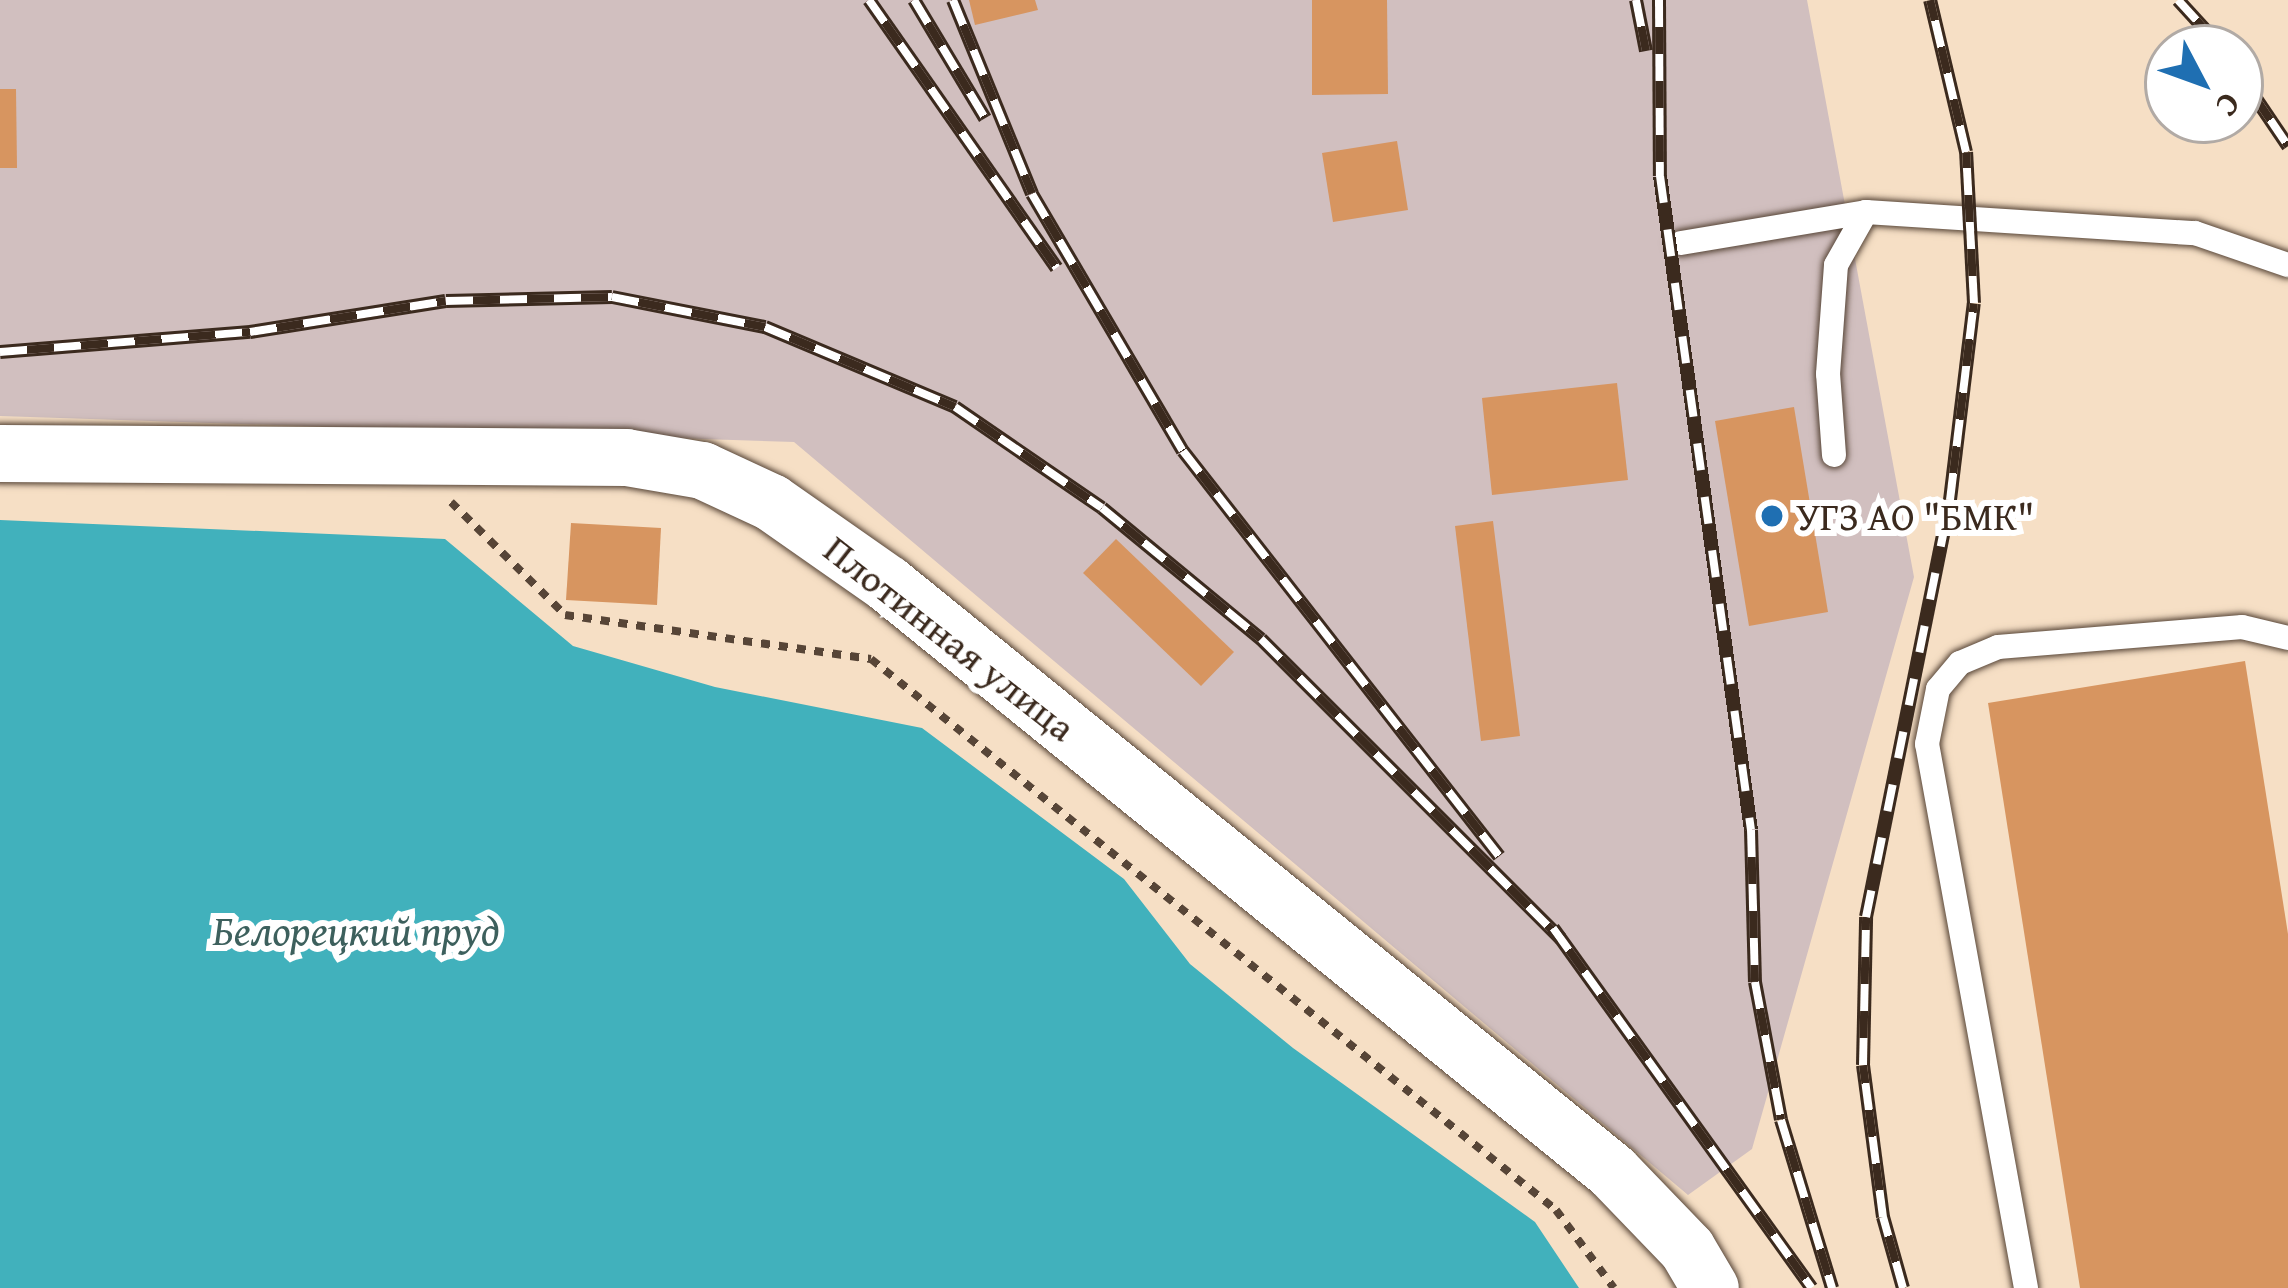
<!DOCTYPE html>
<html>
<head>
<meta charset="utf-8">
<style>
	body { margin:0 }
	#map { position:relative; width:2288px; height:1288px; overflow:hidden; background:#f6dfc5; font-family:"Gentium Book Plus",serif }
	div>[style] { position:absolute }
	.industrial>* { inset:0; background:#d1bfbf }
	.water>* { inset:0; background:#41b1bc }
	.building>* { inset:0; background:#d79560 }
	.path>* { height:8px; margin-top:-4px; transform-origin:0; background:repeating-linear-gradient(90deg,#574537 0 9px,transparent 0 18px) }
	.roads { filter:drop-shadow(0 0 3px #574537) drop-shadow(0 0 3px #574537) }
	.service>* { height:24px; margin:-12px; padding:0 12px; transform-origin:12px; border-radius:12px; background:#fff }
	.tertiary>* { height:57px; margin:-28.5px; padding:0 28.5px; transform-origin:28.5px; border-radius:28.5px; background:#fff }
	.rail>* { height:14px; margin-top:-7px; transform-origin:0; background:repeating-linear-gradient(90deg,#fff 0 27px,#3b2a1e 0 54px); box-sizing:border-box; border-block:3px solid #3b2a1e }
	.dots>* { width:33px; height:33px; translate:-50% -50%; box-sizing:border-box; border:6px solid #fff; border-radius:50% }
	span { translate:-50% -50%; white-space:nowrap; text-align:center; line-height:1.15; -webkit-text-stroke:12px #fff; paint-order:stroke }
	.poi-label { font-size:39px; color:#3b2a1e }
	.left { translate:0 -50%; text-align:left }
	.street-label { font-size:39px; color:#3b2a1e }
	.water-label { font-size:42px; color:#3d605d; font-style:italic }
	.north { position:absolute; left:2144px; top:24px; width:120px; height:120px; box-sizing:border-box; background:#fff; border:3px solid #b1aaa5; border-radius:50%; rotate:131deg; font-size:33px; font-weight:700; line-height:48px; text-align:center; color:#3b2a1e }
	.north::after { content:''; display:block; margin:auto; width:42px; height:54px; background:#1f6fb2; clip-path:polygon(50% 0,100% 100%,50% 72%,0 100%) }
</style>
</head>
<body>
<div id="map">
	<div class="industrial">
		<div style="clip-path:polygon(0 0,1807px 0,1914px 577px,1752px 1149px,1688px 1195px,794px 442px,0 416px)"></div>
	</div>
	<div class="water">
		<div style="clip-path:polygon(0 520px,445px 539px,573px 646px,715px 687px,922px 728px,1124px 879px,1190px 964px,1293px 1048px,1535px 1222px,1579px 1288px,0 1288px)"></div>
	</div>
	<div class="building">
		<div style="clip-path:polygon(969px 0,1035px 0,1038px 10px,975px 25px)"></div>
		<div style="clip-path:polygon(1312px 0,1387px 0,1388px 94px,1312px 95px)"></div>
		<div style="clip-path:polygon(0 89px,16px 89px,17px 168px,0 168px)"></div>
		<div style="clip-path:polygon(1397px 141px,1408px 210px,1333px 222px,1322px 153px)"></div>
		<div style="clip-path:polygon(1617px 383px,1628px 480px,1492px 495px,1482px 398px)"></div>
		<div style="clip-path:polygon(1794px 407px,1828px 612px,1749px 626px,1715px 421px)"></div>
		<div style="clip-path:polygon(1493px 521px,1520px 736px,1481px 741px,1455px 526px)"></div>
		<div style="clip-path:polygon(571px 523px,661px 528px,657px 605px,566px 600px)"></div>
		<div style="clip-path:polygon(1116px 539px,1234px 652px,1201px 686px,1083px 573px)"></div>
		<div style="clip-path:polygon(2245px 661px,2288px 934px,2288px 1288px,2080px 1288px,1988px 703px)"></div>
	</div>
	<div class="path">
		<div style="left:451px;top:502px;width:161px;rotate:44.7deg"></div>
		<div style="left:565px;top:615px;width:309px;rotate:8.2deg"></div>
		<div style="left:871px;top:659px;width:879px;rotate:38.81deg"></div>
		<div style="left:1556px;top:1210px;width:97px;rotate:53.4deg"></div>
	</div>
	<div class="roads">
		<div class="service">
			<div style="left:1681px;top:243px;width:188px;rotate:-9.5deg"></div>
			<div style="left:1866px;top:212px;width:330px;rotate:3.7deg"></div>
			<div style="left:2195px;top:233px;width:98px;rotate:19deg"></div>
			<div style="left:1834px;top:455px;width:81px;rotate:-94.2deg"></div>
			<div style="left:1828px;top:374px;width:109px;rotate:-85.8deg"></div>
			<div style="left:1836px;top:265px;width:61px;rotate:-60.5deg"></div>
			<div style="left:2026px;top:1288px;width:553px;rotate:-100.31deg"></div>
			<div style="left:1927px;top:744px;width:56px;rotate:-78.7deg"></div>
			<div style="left:1938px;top:689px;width:34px;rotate:-50deg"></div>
			<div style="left:1960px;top:663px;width:41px;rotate:-22.8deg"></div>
			<div style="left:1998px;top:647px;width:245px;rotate:-4.7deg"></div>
			<div style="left:2242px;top:627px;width:47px;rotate:13.4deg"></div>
		</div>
		<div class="tertiary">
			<div style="left:0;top:453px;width:626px;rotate:0.37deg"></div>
			<div style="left:626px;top:457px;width:77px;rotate:9.7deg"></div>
			<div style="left:702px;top:470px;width:76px;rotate:24.9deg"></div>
			<div style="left:771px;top:502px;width:143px;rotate:35deg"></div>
			<div style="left:888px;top:584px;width:932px;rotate:39.03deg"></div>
			<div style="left:1612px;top:1171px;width:108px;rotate:46.1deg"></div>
			<div style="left:1687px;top:1249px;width:45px;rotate:59.5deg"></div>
		</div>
	</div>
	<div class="rail">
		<div style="left:869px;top:0;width:327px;rotate:55deg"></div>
		<div style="left:914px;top:0;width:138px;rotate:59deg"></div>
		<div style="left:953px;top:0;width:209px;rotate:67.8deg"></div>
		<div style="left:1032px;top:194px;width:298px;rotate:59.6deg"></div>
		<div style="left:1183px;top:451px;width:514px;rotate:52.04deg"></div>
		<div style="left:1636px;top:0;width:52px;rotate:78.9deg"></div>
		<div style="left:1659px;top:0;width:176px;rotate:89.7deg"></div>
		<div style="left:1660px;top:176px;width:660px;rotate:82.08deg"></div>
		<div style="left:1751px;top:830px;width:152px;rotate:88.5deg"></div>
		<div style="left:1755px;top:982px;width:140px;rotate:79.3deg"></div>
		<div style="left:1781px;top:1120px;width:176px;rotate:73.1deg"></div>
		<div style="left:2178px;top:0;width:65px;rotate:47.5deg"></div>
		<div style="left:2240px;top:75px;width:86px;rotate:55.9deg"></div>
		<div style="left:0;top:352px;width:251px;rotate:-4.6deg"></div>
		<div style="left:250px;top:332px;width:198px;rotate:-9deg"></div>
		<div style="left:446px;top:301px;width:166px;rotate:-1.4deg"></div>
		<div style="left:612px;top:297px;width:156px;rotate:11.1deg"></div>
		<div style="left:765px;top:327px;width:206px;rotate:22.8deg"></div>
		<div style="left:955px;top:407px;width:178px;rotate:34.5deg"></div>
		<div style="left:1102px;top:508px;width:206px;rotate:39.5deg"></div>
		<div style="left:1261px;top:639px;width:424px;rotate:45deg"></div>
		<div style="left:1553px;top:928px;width:443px;rotate:54.3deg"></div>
		<div style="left:1903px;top:1288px;width:74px;rotate:-105.7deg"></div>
		<div style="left:1883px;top:1217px;width:153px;rotate:-97.5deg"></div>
		<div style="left:1863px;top:1065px;width:148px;rotate:-88.8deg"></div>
		<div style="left:1866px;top:917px;width:425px;rotate:-78.6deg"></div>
		<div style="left:1950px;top:500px;width:198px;rotate:-83.1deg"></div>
		<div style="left:1974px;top:303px;width:151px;rotate:-93deg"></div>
		<div style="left:1966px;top:152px;width:156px;rotate:-103.3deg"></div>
	</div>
	<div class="dots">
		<div style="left:1772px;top:516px;background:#1f6fb2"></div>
	</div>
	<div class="poi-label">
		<span class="left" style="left:1796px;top:516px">УГЗ АО "БМК"</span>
	</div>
	<div class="street-label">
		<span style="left:950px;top:638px;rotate:38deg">Плотинная улица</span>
	</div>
	<div class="water-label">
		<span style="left:356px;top:930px">Белорецкий пруд</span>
	</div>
	<div class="north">С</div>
</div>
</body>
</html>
